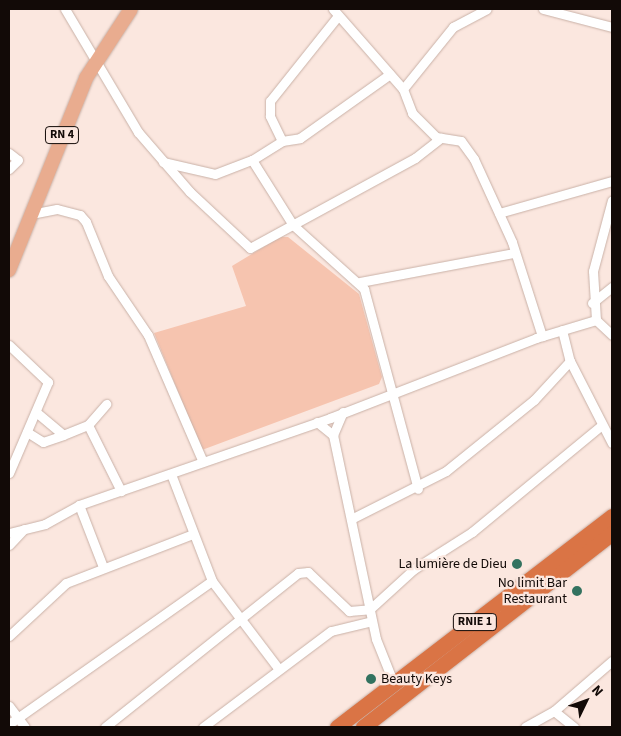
<!DOCTYPE html>
<html>
<head>
<meta charset="utf-8">
<style>
	body { margin:0 }
	#map { position:relative; width:621px; height:736px; overflow:hidden; background:#fbe7df; font-family:"Source Sans 3",sans-serif }
	div>[style] { position:absolute }
	.green>* { inset:0; background:#f6c4af }
	.roads { filter:drop-shadow(0 0 1px #c9b1a7) drop-shadow(0 0 1px #c9b1a7) }
	.street>* { height:9px; margin:-4.5px; padding:0 4.5px; transform-origin:4.5px; border-radius:4.5px; background:#fff }
	.primary>* { height:14px; margin:-7px; padding:0 7px; transform-origin:7px; border-radius:7px; background:#e9ac8f }
	.highway>* { height:15px; margin:-7.5px; padding:0 7.5px; transform-origin:7.5px; border-radius:7.5px; background:#da7445 }
	.dots>* { width:14px; height:14px; translate:-50% -50%; box-sizing:border-box; border:2px solid #fbe7df; border-radius:50% }
	span { translate:-50% -50%; white-space:nowrap; text-align:center; line-height:1.15; -webkit-text-stroke:4.5px #fbe7df; paint-order:stroke }
	.shield-label span { padding:1px 4px; background:#fbe7df; border:1px solid; border-radius:4px; -webkit-text-stroke-width:0 }
	.shield-label { font-size:12px; color:#120a07; font-weight:700 }
	.poi-label { font-size:14px; color:#120a07 }
	.right { translate:-100% -50%; text-align:right }
	.left { translate:0 -50%; text-align:left }
	.frame { position:absolute; inset:0; border:10px solid #120a07; pointer-events:none }
	.north { position:absolute; left:561px; top:676px; width:50px; height:50px; -webkit-text-stroke:4px #fbe7df; paint-order:stroke; rotate:48deg; font-size:14px; font-weight:700; line-height:20px; text-align:center; color:#120a07 }
	.north::after { content:''; display:block; margin:auto; width:18px; height:22px; background:#120a07; clip-path:polygon(50% 0,100% 100%,50% 72%,0 100%) }
</style>
</head>
<body>
<div id="map">
	<div class="green">
		<div style="clip-path:polygon(280px 237px,288px 237px,359px 294px,382px 377px,379px 384px,202px 450px,154px 333px,246px 306px,232px 266px)"></div>
	</div>
	<div class="roads">
		<div class="street">
			<div style="left:65px;top:9px;width:143px;rotate:59.3deg"></div>
			<div style="left:138px;top:132px;width:79px;rotate:49.1deg"></div>
			<div style="left:190px;top:192px;width:82px;rotate:43deg"></div>
			<div style="left:250px;top:248px;width:188px;rotate:-28.6deg"></div>
			<div style="left:415px;top:158px;width:33px;rotate:-38deg"></div>
			<div style="left:333px;top:9px;width:106px;rotate:48.8deg"></div>
			<div style="left:403px;top:89px;width:26px;rotate:69deg"></div>
			<div style="left:412px;top:113px;width:34px;rotate:45deg"></div>
			<div style="left:436px;top:137px;width:25px;rotate:9deg"></div>
			<div style="left:461px;top:141px;width:22px;rotate:54deg"></div>
			<div style="left:474px;top:159px;width:91px;rotate:65.4deg"></div>
			<div style="left:512px;top:242px;width:99px;rotate:72.3deg"></div>
			<div style="left:543px;top:9px;width:71px;rotate:14.6deg"></div>
			<div style="left:403px;top:89px;width:80px;rotate:-51.1deg"></div>
			<div style="left:453px;top:27px;width:38px;rotate:-28deg"></div>
			<div style="left:282px;top:141px;width:18px;rotate:-9deg"></div>
			<div style="left:300px;top:138px;width:110px;rotate:-35.4deg"></div>
			<div style="left:9px;top:153px;width:11px;rotate:38deg"></div>
			<div style="left:18px;top:160px;width:13px;rotate:135deg"></div>
			<div style="left:252px;top:160px;width:77px;rotate:57.8deg"></div>
			<div style="left:293px;top:225px;width:96px;rotate:42deg"></div>
			<div style="left:364px;top:289px;width:207px;rotate:74.9deg"></div>
			<div style="left:163px;top:162px;width:53px;rotate:13deg"></div>
			<div style="left:215px;top:174px;width:40px;rotate:-21deg"></div>
			<div style="left:252px;top:160px;width:36px;rotate:-32deg"></div>
			<div style="left:282px;top:141px;width:28px;rotate:-116deg"></div>
			<div style="left:270px;top:116px;width:15px;rotate:-90deg"></div>
			<div style="left:270px;top:101px;width:107px;rotate:-51.4deg"></div>
			<div style="left:499px;top:213px;width:117px;rotate:-15.8deg"></div>
			<div style="left:31px;top:214px;width:26px;rotate:-11deg"></div>
			<div style="left:57px;top:209px;width:24px;rotate:15deg"></div>
			<div style="left:80px;top:215px;width:9px;rotate:49deg"></div>
			<div style="left:86px;top:222px;width:58px;rotate:67.8deg"></div>
			<div style="left:108px;top:276px;width:71px;rotate:55.9deg"></div>
			<div style="left:148px;top:335px;width:138px;rotate:66.6deg"></div>
			<div style="left:360px;top:282px;width:157px;rotate:-10.7deg"></div>
			<div style="left:592px;top:303px;width:26px;rotate:-39deg"></div>
			<div style="left:596px;top:320px;width:49px;rotate:-93.5deg"></div>
			<div style="left:593px;top:271px;width:73px;rotate:-75deg"></div>
			<div style="left:562px;top:330px;width:32px;rotate:76deg"></div>
			<div style="left:570px;top:361px;width:92px;rotate:62.9deg"></div>
			<div style="left:9px;top:345px;width:54px;rotate:43.5deg"></div>
			<div style="left:48px;top:382px;width:99px;rotate:113.2deg"></div>
			<div style="left:36px;top:412px;width:35px;rotate:40deg"></div>
			<div style="left:317px;top:422px;width:21px;rotate:39deg"></div>
			<div style="left:333px;top:435px;width:208px;rotate:78.1deg"></div>
			<div style="left:376px;top:639px;width:48px;rotate:68.2deg"></div>
			<div style="left:88px;top:425px;width:74px;rotate:63.4deg"></div>
			<div style="left:27px;top:432px;width:19px;rotate:32deg"></div>
			<div style="left:43px;top:442px;width:21px;rotate:-19deg"></div>
			<div style="left:63px;top:435px;width:27px;rotate:-22deg"></div>
			<div style="left:88px;top:425px;width:28px;rotate:-49deg"></div>
			<div style="left:333px;top:435px;width:25px;rotate:-67deg"></div>
			<div style="left:171px;top:474px;width:115px;rotate:69deg"></div>
			<div style="left:212px;top:581px;width:109px;rotate:52.8deg"></div>
			<div style="left:79px;top:505px;width:66px;rotate:68.8deg"></div>
			<div style="left:351px;top:519px;width:106px;rotate:-26.8deg"></div>
			<div style="left:446px;top:471px;width:113px;rotate:-38.9deg"></div>
			<div style="left:534px;top:400px;width:53px;rotate:-47.3deg"></div>
			<div style="left:9px;top:533px;width:37px;rotate:-14deg"></div>
			<div style="left:45px;top:524px;width:39px;rotate:-29deg"></div>
			<div style="left:79px;top:505px;width:266px;rotate:-19.1deg"></div>
			<div style="left:330px;top:418px;width:221px;rotate:-21.2deg"></div>
			<div style="left:536px;top:338px;width:63px;rotate:-16.7deg"></div>
			<div style="left:596px;top:320px;width:22px;rotate:43deg"></div>
			<div style="left:9px;top:545px;width:22px;rotate:-47deg"></div>
			<div style="left:9px;top:636px;width:78px;rotate:-42.9deg"></div>
			<div style="left:66px;top:583px;width:136px;rotate:-21.1deg"></div>
			<div style="left:9px;top:706px;width:26px;rotate:53deg"></div>
			<div style="left:554px;top:711px;width:26px;rotate:39deg"></div>
			<div style="left:9px;top:724px;width:248px;rotate:-35.2deg"></div>
			<div style="left:105px;top:727px;width:247px;rotate:-38.6deg"></div>
			<div style="left:298px;top:573px;width:10px;rotate:-6deg"></div>
			<div style="left:308px;top:572px;width:57px;rotate:43.6deg"></div>
			<div style="left:349px;top:611px;width:21px;rotate:-5deg"></div>
			<div style="left:370px;top:609px;width:59px;rotate:-42.3deg"></div>
			<div style="left:414px;top:569px;width:69px;rotate:-32.5deg"></div>
			<div style="left:472px;top:532px;width:168px;rotate:-39.5deg"></div>
			<div style="left:203px;top:727px;width:160px;rotate:-36.9deg"></div>
			<div style="left:331px;top:631px;width:42px;rotate:-13.7deg"></div>
			<div style="left:525px;top:727px;width:33px;rotate:-29deg"></div>
			<div style="left:554px;top:711px;width:77px;rotate:-40.8deg"></div>
		</div>
		<div class="primary">
			<div style="left:9px;top:270px;width:207px;rotate:-68.1deg"></div>
			<div style="left:86px;top:78px;width:82px;rotate:-56.9deg"></div>
		</div>
		<div class="highway">
			<div style="left:337px;top:727px;width:347px;rotate:-37.5deg"></div>
			<div style="left:363px;top:727px;width:316px;rotate:-37.9deg"></div>
		</div>
	</div>
	<div class="dots">
		<div style="left:517px;top:564px;background:#33725f"></div>
		<div style="left:577px;top:591px;background:#33725f"></div>
		<div style="left:371px;top:679px;background:#33725f"></div>
	</div>
	<div class="shield-label">
		<span style="left:62px;top:135px">RN 4</span>
		<span style="left:475px;top:622px">RNIE 1</span>
	</div>
	<div class="poi-label">
		<span class="right" style="left:507px;top:564px">La lumière de Dieu</span>
		<span class="right" style="left:567px;top:591px">No limit Bar<br>Restaurant</span>
		<span class="left" style="left:381px;top:679px">Beauty Keys</span>
	</div>
	<div class="frame"></div>
	<div class="north">N</div>
</div>
</body>
</html>
